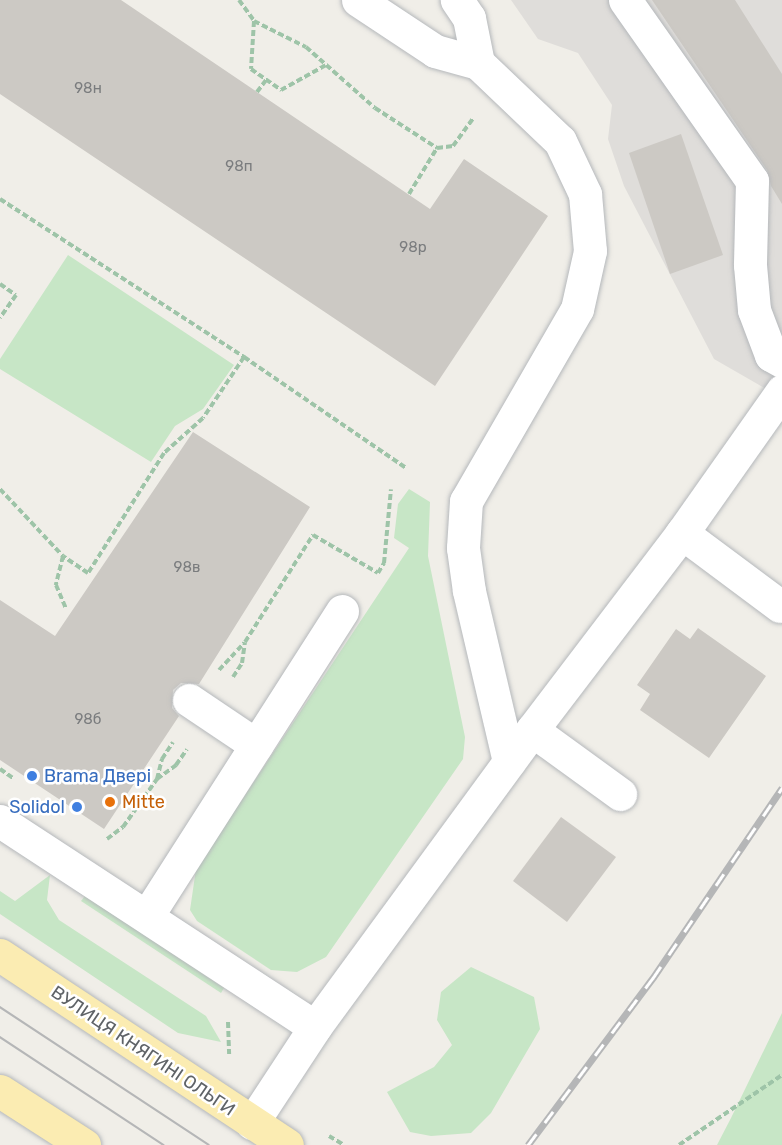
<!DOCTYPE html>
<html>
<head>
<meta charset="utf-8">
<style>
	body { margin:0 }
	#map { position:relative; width:782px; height:1145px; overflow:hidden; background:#f0eee8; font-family:Rubik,sans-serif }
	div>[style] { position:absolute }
	.industrial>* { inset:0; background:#dfddda }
	.green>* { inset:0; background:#c7e6c6 }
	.building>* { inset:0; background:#ccc9c4 }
	.path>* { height:4px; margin-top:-2px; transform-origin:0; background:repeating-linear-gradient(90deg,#9ec4a8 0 6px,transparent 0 9px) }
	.roads { filter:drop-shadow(0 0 2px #b5b8bb) drop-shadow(0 0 2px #b5b8bb) }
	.minor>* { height:33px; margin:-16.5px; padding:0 16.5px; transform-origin:16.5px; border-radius:16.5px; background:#fff }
	.major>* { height:33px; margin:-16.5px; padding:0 16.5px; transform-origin:16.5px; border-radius:16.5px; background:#fbecb2 }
	.tram>* { height:1.5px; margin:-0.75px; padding:0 0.75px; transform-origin:0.75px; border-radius:0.75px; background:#b5b6b7 }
	.rail>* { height:7px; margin-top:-3.5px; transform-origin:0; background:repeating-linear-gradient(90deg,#fff 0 14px,#b5b6b7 0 28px); box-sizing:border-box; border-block:2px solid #b5b6b7 }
	.dots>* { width:16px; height:16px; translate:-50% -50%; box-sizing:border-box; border:3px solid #fff; border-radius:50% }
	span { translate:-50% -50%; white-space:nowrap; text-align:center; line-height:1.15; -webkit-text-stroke:5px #fff; paint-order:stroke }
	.number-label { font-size:15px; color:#7a7c7e }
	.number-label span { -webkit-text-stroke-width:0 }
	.shop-label { font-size:18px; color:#366cbe }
	.left { translate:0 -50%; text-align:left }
	.right { translate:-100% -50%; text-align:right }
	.food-label { font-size:18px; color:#c56008 }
	.street-label { font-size:18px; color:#5f6367 }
</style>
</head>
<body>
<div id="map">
	<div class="industrial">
		<div style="clip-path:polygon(511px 0,782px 0,782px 398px,714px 359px,624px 186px,608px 139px,612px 105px,578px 53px,538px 39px)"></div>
	</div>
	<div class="green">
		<div style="clip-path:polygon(68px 255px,234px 365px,203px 409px,175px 426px,151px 462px,0 369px,0 359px)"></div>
		<div style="clip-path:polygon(409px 489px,430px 502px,428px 556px,465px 737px,463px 759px,326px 957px,297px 972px,271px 970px,197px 921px,190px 910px,196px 869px,409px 548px,394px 538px,398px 504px)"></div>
		<div style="clip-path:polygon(50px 875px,47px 900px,59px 920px,206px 1016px,221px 1042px,178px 1033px,0 914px,0 891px,15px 901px)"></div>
		<div style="clip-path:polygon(85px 896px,224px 988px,221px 993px,81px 901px)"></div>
		<div style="clip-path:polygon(471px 967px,534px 997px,540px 1029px,491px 1113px,471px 1133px,431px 1136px,410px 1132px,387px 1092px,434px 1067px,452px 1045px,437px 1020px,441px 992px)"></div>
		<div style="clip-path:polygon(782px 1013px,782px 1145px,717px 1145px,731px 1118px)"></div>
	</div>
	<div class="building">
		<div style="clip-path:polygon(0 0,121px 0,430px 209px,464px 159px,548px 216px,435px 386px,0 94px)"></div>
		<div style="clip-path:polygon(652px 0,735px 0,782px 74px,782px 204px,771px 186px,767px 170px)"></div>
		<div style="clip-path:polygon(681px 134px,723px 255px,670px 274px,629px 153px)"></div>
		<div style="clip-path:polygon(193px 432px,310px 507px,199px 684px,181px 683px,173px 690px,172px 708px,179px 716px,104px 829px,0 760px,0 600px,55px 636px)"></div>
		<div style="clip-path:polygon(698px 628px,766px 676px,709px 758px,640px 710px,650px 694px,637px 685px,676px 629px,690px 639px)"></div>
		<div style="clip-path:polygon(561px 817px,616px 857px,567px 922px,513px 881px)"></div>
	</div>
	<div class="path">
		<div style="left:239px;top:0;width:26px;rotate:54deg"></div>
		<div style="left:254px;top:21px;width:58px;rotate:26.6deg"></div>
		<div style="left:306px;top:47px;width:92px;rotate:41.5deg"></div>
		<div style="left:375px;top:108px;width:74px;rotate:32.8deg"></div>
		<div style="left:437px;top:148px;width:16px;rotate:-7deg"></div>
		<div style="left:453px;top:146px;width:34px;rotate:-54deg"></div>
		<div style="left:254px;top:21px;width:48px;rotate:93.6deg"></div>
		<div style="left:251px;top:69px;width:37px;rotate:35deg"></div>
		<div style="left:281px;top:90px;width:51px;rotate:-29.1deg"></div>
		<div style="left:257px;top:92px;width:15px;rotate:-53deg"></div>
		<div style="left:409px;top:194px;width:54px;rotate:-58.7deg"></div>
		<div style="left:0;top:199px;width:291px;rotate:32.9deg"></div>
		<div style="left:244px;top:357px;width:73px;rotate:123.9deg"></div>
		<div style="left:203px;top:418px;width:52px;rotate:138.1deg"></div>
		<div style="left:164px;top:453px;width:142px;rotate:122.3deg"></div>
		<div style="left:88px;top:573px;width:30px;rotate:-146deg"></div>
		<div style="left:0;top:284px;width:19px;rotate:35deg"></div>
		<div style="left:16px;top:295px;width:28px;rotate:125deg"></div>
		<div style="left:244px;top:357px;width:196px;rotate:34.4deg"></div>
		<div style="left:0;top:489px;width:92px;rotate:46.8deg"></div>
		<div style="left:63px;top:556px;width:30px;rotate:104deg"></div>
		<div style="left:56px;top:585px;width:26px;rotate:67deg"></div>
		<div style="left:219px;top:670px;width:37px;rotate:-47deg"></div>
		<div style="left:233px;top:677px;width:17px;rotate:-57deg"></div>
		<div style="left:242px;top:663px;width:21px;rotate:-82deg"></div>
		<div style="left:245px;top:642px;width:127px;rotate:-57.6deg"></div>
		<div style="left:313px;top:535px;width:75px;rotate:30.3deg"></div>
		<div style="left:378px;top:573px;width:12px;rotate:-59deg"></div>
		<div style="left:384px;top:563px;width:74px;rotate:-84.6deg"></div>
		<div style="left:0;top:769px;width:16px;rotate:35deg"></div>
		<div style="left:157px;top:779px;width:21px;rotate:-76deg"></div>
		<div style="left:162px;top:759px;width:20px;rotate:-57deg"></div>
		<div style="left:107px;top:839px;width:20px;rotate:-37deg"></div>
		<div style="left:123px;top:827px;width:59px;rotate:-54.7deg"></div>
		<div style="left:157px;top:779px;width:24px;rotate:-36deg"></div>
		<div style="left:176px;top:765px;width:19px;rotate:-55deg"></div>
		<div style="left:228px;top:1022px;width:32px;rotate:88deg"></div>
		<div style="left:329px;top:1136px;width:17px;rotate:31deg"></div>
		<div style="left:679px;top:1145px;width:125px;rotate:-34.2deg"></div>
	</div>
	<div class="roads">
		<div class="minor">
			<div style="left:358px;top:0;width:92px;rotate:33.5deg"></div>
			<div style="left:435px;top:51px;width:45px;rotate:15.6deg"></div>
			<div style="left:478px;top:63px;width:46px;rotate:-101.3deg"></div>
			<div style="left:469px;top:18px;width:22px;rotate:-124deg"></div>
			<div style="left:625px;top:0;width:221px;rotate:54.9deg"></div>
			<div style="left:752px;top:181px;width:84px;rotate:91.4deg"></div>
			<div style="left:750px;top:265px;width:45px;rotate:84.9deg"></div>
			<div style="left:754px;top:310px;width:48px;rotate:69.3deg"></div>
			<div style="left:771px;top:355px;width:13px;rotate:29deg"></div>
			<div style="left:478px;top:63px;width:113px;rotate:43.6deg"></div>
			<div style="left:560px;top:141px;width:59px;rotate:64.7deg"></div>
			<div style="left:585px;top:194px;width:57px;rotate:85deg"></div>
			<div style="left:590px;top:251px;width:59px;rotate:102.6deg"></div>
			<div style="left:577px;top:309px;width:222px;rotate:120deg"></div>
			<div style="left:466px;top:501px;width:47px;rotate:93.7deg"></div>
			<div style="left:463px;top:548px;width:43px;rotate:82.1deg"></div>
			<div style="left:469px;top:591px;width:175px;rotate:76.8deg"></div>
			<div style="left:682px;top:533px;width:122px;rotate:36.7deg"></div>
			<div style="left:189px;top:700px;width:81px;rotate:33.9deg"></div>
			<div style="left:532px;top:730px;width:109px;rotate:36deg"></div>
			<div style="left:0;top:821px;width:376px;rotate:33.2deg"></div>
			<div style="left:147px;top:916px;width:362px;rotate:-57.4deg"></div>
			<div style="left:252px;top:1123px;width:115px;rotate:-56.7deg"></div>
			<div style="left:315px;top:1027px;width:368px;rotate:-53.8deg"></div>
			<div style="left:532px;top:730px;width:248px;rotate:-52.7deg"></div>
			<div style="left:682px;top:533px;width:174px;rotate:-54.8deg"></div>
		</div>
		<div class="major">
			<div style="left:0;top:955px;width:344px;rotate:33.5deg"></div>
			<div style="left:0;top:1091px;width:100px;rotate:32.7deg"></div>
		</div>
	</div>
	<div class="tram">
		<div style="left:0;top:1007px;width:250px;rotate:33.4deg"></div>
		<div style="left:0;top:1037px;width:196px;rotate:33.4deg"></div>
	</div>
	<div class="rail">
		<div style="left:528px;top:1145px;width:209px;rotate:-53.2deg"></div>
		<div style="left:653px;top:978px;width:230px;rotate:-55.8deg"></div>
	</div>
	<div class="dots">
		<div style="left:32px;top:776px;background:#3f7fe0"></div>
		<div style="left:110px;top:802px;background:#e8710a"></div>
		<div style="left:77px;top:807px;background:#3f7fe0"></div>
	</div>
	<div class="number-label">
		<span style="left:88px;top:89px">98н</span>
		<span style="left:239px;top:167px">98п</span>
		<span style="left:413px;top:248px">98р</span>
		<span style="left:187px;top:568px">98в</span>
		<span style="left:88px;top:720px">98б</span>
	</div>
	<div class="shop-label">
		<span class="left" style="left:44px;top:776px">Brama Двері</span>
		<span class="right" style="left:65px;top:807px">Solidol</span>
	</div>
	<div class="food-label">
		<span class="left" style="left:122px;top:802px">Mitte</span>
	</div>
	<div class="street-label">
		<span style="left:143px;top:1051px;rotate:34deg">ВУЛИЦЯ КНЯГИНІ ОЛЬГИ</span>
	</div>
</div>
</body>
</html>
